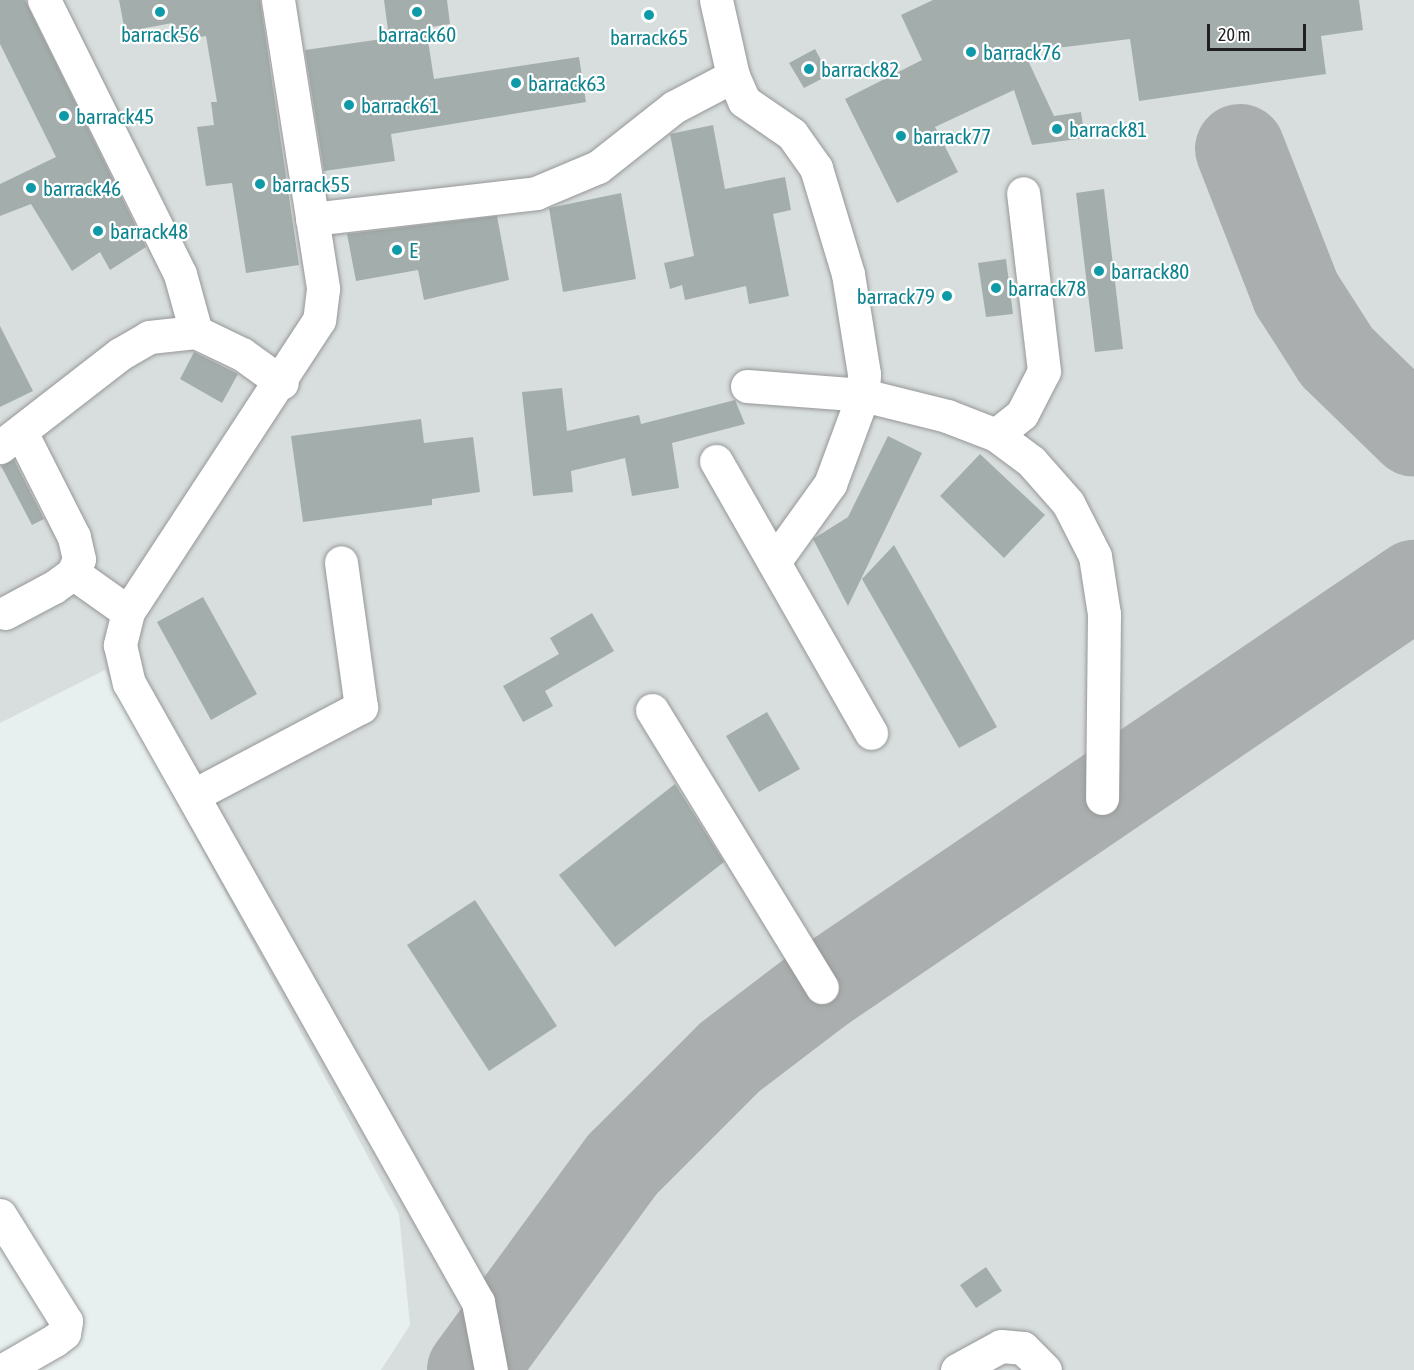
<!DOCTYPE html>
<html>
<head>
<meta charset="utf-8">
<style>
	body { margin:0 }
	#map { position:relative; width:1414px; height:1370px; overflow:hidden; background:#e7efef; font-family:"Asap Condensed",sans-serif }
	div>[style] { position:absolute }
	.airport>* { inset:0; background:#d8dede }
	.taxiway>* { height:90px; margin:-45px; padding:0 45px; transform-origin:45px; border-radius:45px; background:#aaaeae }
	.building>* { inset:0; background:#a3aeac }
	.roads { filter:drop-shadow(0 0 2px #979797) drop-shadow(0 0 2px #979797) }
	.minor>* { height:33px; margin:-16.5px; padding:0 16.5px; transform-origin:16.5px; border-radius:16.5px; background:#fff }
	.dots>* { width:16px; height:16px; translate:-50% -50%; box-sizing:border-box; border:3px solid #fff; border-radius:50% }
	span { translate:-50% -50%; white-space:nowrap; text-align:center; line-height:1.15; -webkit-text-stroke:4.5px #fff; paint-order:stroke }
	.culture-label { font-size:21px; color:#0d838f }
	.left { translate:0 -50%; text-align:left }
	.right { translate:-100% -50%; text-align:right }
	.scale { position:absolute; left:1207px; top:24px; width:99px; height:27px; box-sizing:border-box; border:3px solid #202020; border-top:0; padding-left:8px; font-size:18px; line-height:21px; white-space:nowrap; color:#202020; -webkit-text-stroke:4px #fff; paint-order:stroke }
</style>
</head>
<body>
<div id="map">
	<div class="airport">
		<div style="clip-path:polygon(0 0,1414px 0,1414px 1370px,381px 1370px,410px 1325px,399px 1214px,105px 670px,0 723px)"></div>
	</div>
	<div class="taxiway">
		<div style="left:1240px;top:149px;width:155px;rotate:68.7deg"></div>
		<div style="left:1296px;top:293px;width:76px;rotate:57.4deg"></div>
		<div style="left:1337px;top:357px;width:107px;rotate:44.2deg"></div>
		<div style="left:472px;top:1370px;width:255px;rotate:-53.8deg"></div>
		<div style="left:623px;top:1164px;width:151px;rotate:-45deg"></div>
		<div style="left:730px;top:1057px;width:116px;rotate:-37.3deg"></div>
		<div style="left:822px;top:987px;width:716px;rotate:-34.18deg"></div>
	</div>
	<div class="building">
		<div style="clip-path:polygon(0 0,25px 0,146px 247px,110px 270px,100px 252px,72px 271px,31px 204px,0 216px,0 184px,56px 157px,0 44px)"></div>
		<div style="clip-path:polygon(119px 0,260px 0,299px 265px,246px 273px,232px 183px,206px 186px,197px 127px,214px 125px,211px 102px,217px 102px,206px 36px,176px 41px,172px 23px,125px 32px)"></div>
		<div style="clip-path:polygon(384px 0,447px 0,450px 24px,426px 28px,434px 79px,579px 57px,586px 102px,391px 134px,395px 161px,324px 171px,305px 50px,389px 38px)"></div>
		<div style="clip-path:polygon(933px 0,1359px 0,1363px 30px,1321px 36px,1326px 74px,1139px 101px,1130px 39px,1024px 52px,1054px 116px,1081px 112px,1085px 138px,1032px 145px,1014px 90px,935px 127px,958px 172px,897px 203px,845px 99px,922px 60px,901px 15px)"></div>
		<div style="clip-path:polygon(815px 49px,829px 75px,804px 88px,789px 63px)"></div>
		<div style="clip-path:polygon(713px 125px,725px 189px,785px 177px,791px 210px,773px 214px,789px 296px,749px 304px,746px 286px,685px 300px,682px 285px,670px 289px,664px 263px,694px 256px,670px 134px)"></div>
		<div style="clip-path:polygon(1104px 189px,1123px 349px,1095px 352px,1076px 193px)"></div>
		<div style="clip-path:polygon(621px 193px,636px 279px,563px 292px,549px 208px)"></div>
		<div style="clip-path:polygon(497px 216px,509px 280px,424px 300px,418px 270px,356px 281px,347px 234px)"></div>
		<div style="clip-path:polygon(1006px 259px,1013px 314px,986px 317px,978px 263px)"></div>
		<div style="clip-path:polygon(0 326px,33px 391px,0 407px)"></div>
		<div style="clip-path:polygon(194px 352px,238px 374px,222px 403px,180px 379px)"></div>
		<div style="clip-path:polygon(562px 388px,567px 431px,639px 415px,641px 424px,735px 400px,745px 424px,672px 443px,679px 488px,632px 496px,625px 458px,571px 471px,573px 492px,533px 496px,522px 392px)"></div>
		<div style="clip-path:polygon(421px 419px,424px 443px,473px 437px,480px 492px,432px 499px,432px 505px,303px 522px,291px 436px)"></div>
		<div style="clip-path:polygon(888px 436px,922px 453px,848px 606px,813px 539px,848px 517px)"></div>
		<div style="clip-path:polygon(980px 454px,1045px 515px,1004px 558px,940px 496px)"></div>
		<div style="clip-path:polygon(14px 460px,44px 519px,32px 525px,1px 466px)"></div>
		<div style="clip-path:polygon(894px 545px,997px 727px,959px 748px,862px 579px)"></div>
		<div style="clip-path:polygon(203px 597px,257px 694px,211px 720px,157px 622px)"></div>
		<div style="clip-path:polygon(592px 613px,614px 651px,545px 691px,553px 706px,523px 722px,503px 686px,559px 654px,550px 638px)"></div>
		<div style="clip-path:polygon(767px 712px,800px 769px,759px 792px,726px 736px)"></div>
		<div style="clip-path:polygon(675px 784px,724px 862px,615px 947px,559px 875px)"></div>
		<div style="clip-path:polygon(475px 900px,557px 1026px,489px 1071px,407px 945px)"></div>
		<div style="clip-path:polygon(986px 1267px,1002px 1291px,976px 1308px,960px 1285px)"></div>
	</div>
	<div class="roads">
		<div class="minor">
			<div style="left:44px;top:0;width:306px;rotate:63.6deg"></div>
			<div style="left:180px;top:274px;width:60px;rotate:74.6deg"></div>
			<div style="left:278px;top:0;width:292px;rotate:81.1deg"></div>
			<div style="left:323px;top:289px;width:31px;rotate:97deg"></div>
			<div style="left:319px;top:320px;width:349px;rotate:123.2deg"></div>
			<div style="left:128px;top:612px;width:34px;rotate:104deg"></div>
			<div style="left:120px;top:645px;width:39px;rotate:77deg"></div>
			<div style="left:129px;top:683px;width:711px;rotate:60.59deg"></div>
			<div style="left:478px;top:1302px;width:69px;rotate:79.2deg"></div>
			<div style="left:716px;top:0;width:78px;rotate:77.4deg"></div>
			<div style="left:733px;top:76px;width:27px;rotate:66deg"></div>
			<div style="left:744px;top:101px;width:58px;rotate:34.5deg"></div>
			<div style="left:792px;top:134px;width:42px;rotate:54.8deg"></div>
			<div style="left:816px;top:168px;width:111px;rotate:73.2deg"></div>
			<div style="left:848px;top:274px;width:101px;rotate:80.9deg"></div>
			<div style="left:864px;top:374px;width:21px;rotate:93deg"></div>
			<div style="left:863px;top:395px;width:95px;rotate:110.3deg"></div>
			<div style="left:830px;top:484px;width:96px;rotate:125.7deg"></div>
			<div style="left:312px;top:219px;width:226px;rotate:-6.6deg"></div>
			<div style="left:536px;top:193px;width:67px;rotate:-22.8deg"></div>
			<div style="left:598px;top:167px;width:97px;rotate:-38.3deg"></div>
			<div style="left:674px;top:107px;width:67px;rotate:-27.7deg"></div>
			<div style="left:747px;top:386px;width:116px;rotate:4.4deg"></div>
			<div style="left:863px;top:395px;width:87px;rotate:14deg"></div>
			<div style="left:947px;top:416px;width:53px;rotate:21.2deg"></div>
			<div style="left:996px;top:435px;width:44px;rotate:36.6deg"></div>
			<div style="left:1031px;top:461px;width:56px;rotate:48.6deg"></div>
			<div style="left:1068px;top:503px;width:59px;rotate:63deg"></div>
			<div style="left:1095px;top:556px;width:59px;rotate:81.2deg"></div>
			<div style="left:1104px;top:614px;width:184px;rotate:90.6deg"></div>
			<div style="left:996px;top:435px;width:33px;rotate:-39deg"></div>
			<div style="left:1022px;top:414px;width:48px;rotate:-62.9deg"></div>
			<div style="left:1044px;top:371px;width:179px;rotate:-96.7deg"></div>
			<div style="left:0;top:447px;width:152px;rotate:-37.8deg"></div>
			<div style="left:120px;top:354px;width:34px;rotate:-30deg"></div>
			<div style="left:149px;top:337px;width:47px;rotate:-6.1deg"></div>
			<div style="left:196px;top:332px;width:51px;rotate:25.6deg"></div>
			<div style="left:242px;top:354px;width:49px;rotate:35.9deg"></div>
			<div style="left:716px;top:461px;width:313px;rotate:60.3deg"></div>
			<div style="left:73px;top:573px;width:67px;rotate:35.3deg"></div>
			<div style="left:5px;top:613px;width:55px;rotate:-28deg"></div>
			<div style="left:54px;top:587px;width:24px;rotate:-36deg"></div>
			<div style="left:73px;top:573px;width:15px;rotate:-67deg"></div>
			<div style="left:79px;top:559px;width:23px;rotate:-103deg"></div>
			<div style="left:74px;top:537px;width:115px;rotate:-116.8deg"></div>
			<div style="left:652px;top:710px;width:325px;rotate:58.5deg"></div>
			<div style="left:194px;top:795px;width:189px;rotate:-27.8deg"></div>
			<div style="left:361px;top:707px;width:146px;rotate:-97.9deg"></div>
			<div style="left:0;top:1215px;width:125px;rotate:58.1deg"></div>
			<div style="left:66px;top:1321px;width:12px;rotate:99deg"></div>
			<div style="left:64px;top:1333px;width:11px;rotate:142deg"></div>
			<div style="left:55px;top:1340px;width:60px;rotate:150deg"></div>
			<div style="left:957px;top:1370px;width:50px;rotate:-28.6deg"></div>
			<div style="left:1001px;top:1346px;width:22px;rotate:5deg"></div>
			<div style="left:1023px;top:1348px;width:31px;rotate:45deg"></div>
		</div>
	</div>
	<div class="dots">
		<div style="left:160px;top:12px;background:#0f9aa8"></div>
		<div style="left:417px;top:12px;background:#0f9aa8"></div>
		<div style="left:649px;top:15px;background:#0f9aa8"></div>
		<div style="left:971px;top:52px;background:#0f9aa8"></div>
		<div style="left:809px;top:69px;background:#0f9aa8"></div>
		<div style="left:516px;top:83px;background:#0f9aa8"></div>
		<div style="left:349px;top:105px;background:#0f9aa8"></div>
		<div style="left:64px;top:116px;background:#0f9aa8"></div>
		<div style="left:1057px;top:129px;background:#0f9aa8"></div>
		<div style="left:901px;top:136px;background:#0f9aa8"></div>
		<div style="left:260px;top:184px;background:#0f9aa8"></div>
		<div style="left:31px;top:188px;background:#0f9aa8"></div>
		<div style="left:98px;top:231px;background:#0f9aa8"></div>
		<div style="left:397px;top:250px;background:#0f9aa8"></div>
		<div style="left:1099px;top:271px;background:#0f9aa8"></div>
		<div style="left:996px;top:288px;background:#0f9aa8"></div>
		<div style="left:947px;top:296px;background:#0f9aa8"></div>
	</div>
	<div class="culture-label">
		<span style="left:160px;top:34px">barrack56</span>
		<span style="left:417px;top:34px">barrack60</span>
		<span style="left:649px;top:37px">barrack65</span>
		<span class="left" style="left:983px;top:52px">barrack76</span>
		<span class="left" style="left:821px;top:69px">barrack82</span>
		<span class="left" style="left:528px;top:83px">barrack63</span>
		<span class="left" style="left:361px;top:105px">barrack61</span>
		<span class="left" style="left:76px;top:116px">barrack45</span>
		<span class="left" style="left:1069px;top:129px">barrack81</span>
		<span class="left" style="left:913px;top:136px">barrack77</span>
		<span class="left" style="left:272px;top:184px">barrack55</span>
		<span class="left" style="left:43px;top:188px">barrack46</span>
		<span class="left" style="left:110px;top:231px">barrack48</span>
		<span class="left" style="left:409px;top:250px">E</span>
		<span class="left" style="left:1111px;top:271px">barrack80</span>
		<span class="left" style="left:1008px;top:288px">barrack78</span>
		<span class="right" style="left:935px;top:296px">barrack79</span>
	</div>
	<div class="scale">20 m</div>
</div>
</body>
</html>
